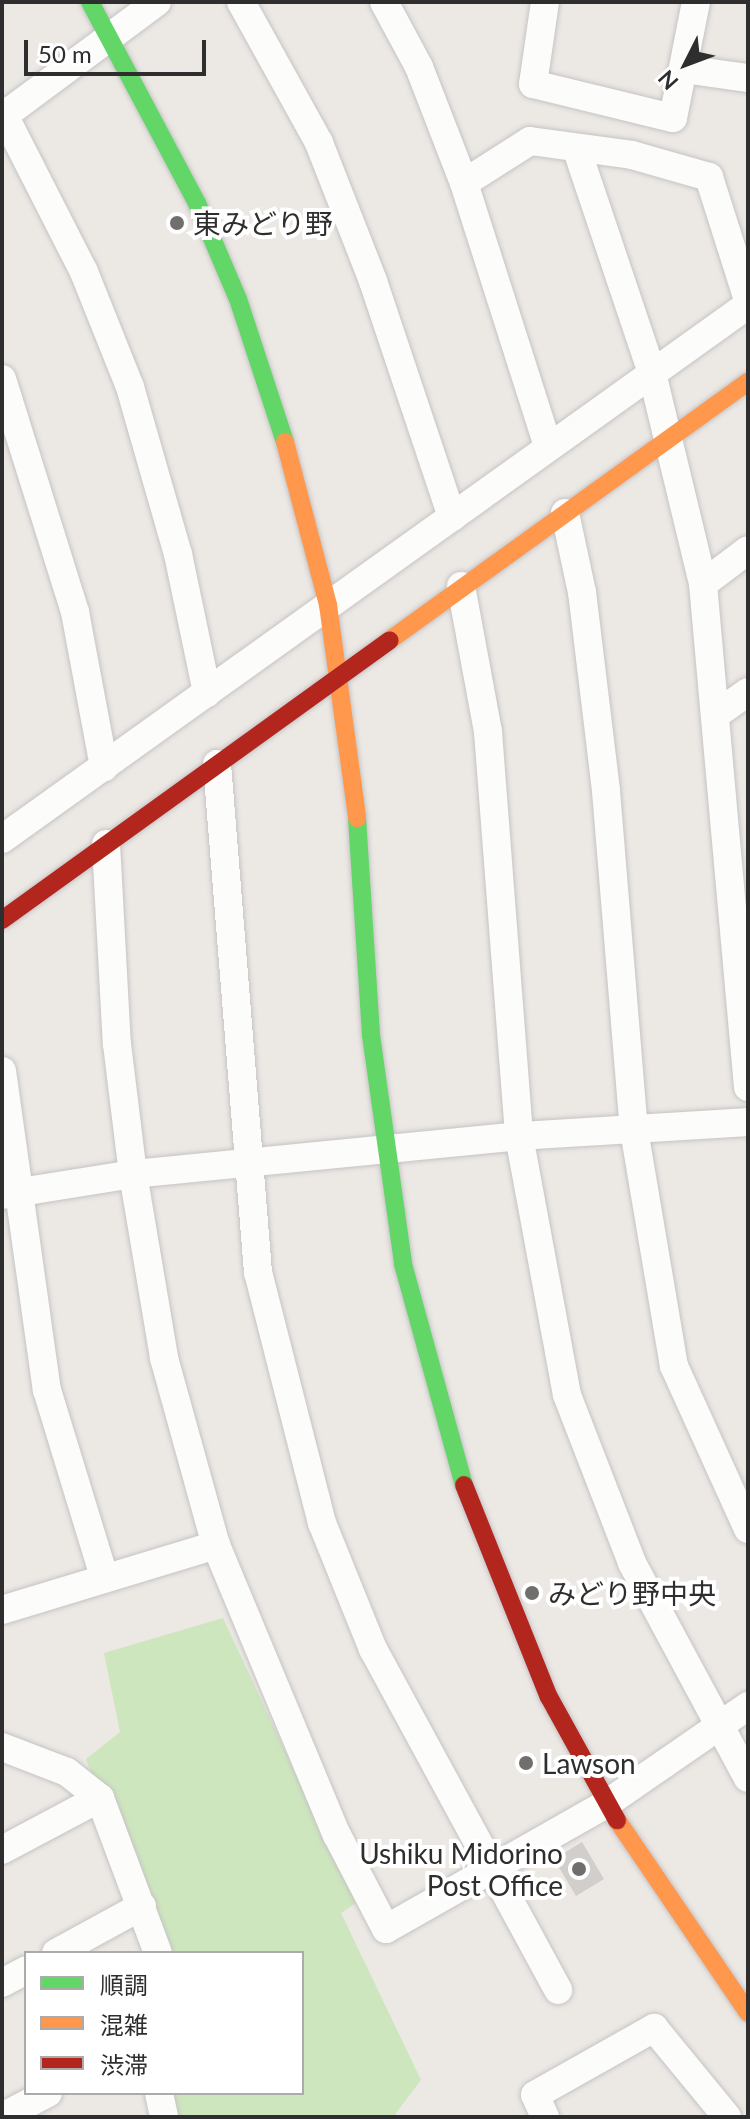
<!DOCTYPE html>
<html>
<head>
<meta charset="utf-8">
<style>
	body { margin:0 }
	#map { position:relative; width:750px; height:2119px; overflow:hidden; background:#ece8e4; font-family:Lato,"Noto Sans JP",sans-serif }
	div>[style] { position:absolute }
	.green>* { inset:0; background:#cee6be }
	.building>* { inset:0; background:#d1cecb }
	.roads { filter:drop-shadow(0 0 2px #c5c4c5) drop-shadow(0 0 2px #c5c4c5) }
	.street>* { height:28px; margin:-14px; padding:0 14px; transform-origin:14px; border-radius:14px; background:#fcfcfb }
	.fast>* { height:18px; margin:-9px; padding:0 9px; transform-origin:9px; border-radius:9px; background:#63d668 }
	.slow>* { height:18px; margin:-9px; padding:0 9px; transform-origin:9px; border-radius:9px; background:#ff974d }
	.jam>* { height:18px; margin:-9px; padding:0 9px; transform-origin:9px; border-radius:9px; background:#b3261e }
	.dots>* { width:22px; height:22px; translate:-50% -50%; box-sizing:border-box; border:4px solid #fff; border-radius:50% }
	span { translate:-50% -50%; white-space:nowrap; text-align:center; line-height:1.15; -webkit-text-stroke:8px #fff; paint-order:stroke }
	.poi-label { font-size:28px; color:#2e2e2e }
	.left { translate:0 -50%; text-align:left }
	.right { translate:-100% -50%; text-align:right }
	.frame { position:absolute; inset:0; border:4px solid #2e2e2e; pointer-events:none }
	.legend { position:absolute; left:24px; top:1951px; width:280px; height:144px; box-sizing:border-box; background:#fff; border:2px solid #ababab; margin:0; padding:10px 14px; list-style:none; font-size:24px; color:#2e2e2e }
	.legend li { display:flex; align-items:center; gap:16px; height:40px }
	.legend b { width:40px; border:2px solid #ababab }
	.north { position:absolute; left:646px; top:24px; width:80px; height:80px; -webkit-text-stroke:6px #fff; paint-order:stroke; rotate:228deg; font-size:22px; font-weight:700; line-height:32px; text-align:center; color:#2e2e2e }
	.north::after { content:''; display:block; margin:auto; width:28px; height:36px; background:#2e2e2e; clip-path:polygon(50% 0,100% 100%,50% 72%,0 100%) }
	.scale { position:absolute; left:24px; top:40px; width:182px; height:36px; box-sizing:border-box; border:4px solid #2e2e2e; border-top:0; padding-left:10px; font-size:24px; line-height:28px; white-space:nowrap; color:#2e2e2e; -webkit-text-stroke:6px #fff; paint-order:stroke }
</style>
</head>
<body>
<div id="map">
	<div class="green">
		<div style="clip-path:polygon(223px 1618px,356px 1903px,341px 1913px,421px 2080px,393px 2117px,173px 2117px,173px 2093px,302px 2093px,302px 1953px,156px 1953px,86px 1759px,120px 1732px,104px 1653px)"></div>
	</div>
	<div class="building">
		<div style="clip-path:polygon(582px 1842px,604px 1879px,576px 1896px,554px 1859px)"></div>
	</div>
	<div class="roads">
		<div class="street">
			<div style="left:241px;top:2px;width:161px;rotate:61deg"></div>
			<div style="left:319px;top:143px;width:148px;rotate:68.6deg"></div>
			<div style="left:373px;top:281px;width:249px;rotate:71.5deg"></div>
			<div style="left:384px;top:2px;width:74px;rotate:61.7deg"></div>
			<div style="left:419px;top:67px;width:124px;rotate:68.8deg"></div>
			<div style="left:464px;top:183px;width:78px;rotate:-32.5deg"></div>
			<div style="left:530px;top:141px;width:103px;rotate:7.8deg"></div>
			<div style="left:632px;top:155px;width:80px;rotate:15.9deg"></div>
			<div style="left:709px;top:177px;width:129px;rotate:72.4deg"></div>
			<div style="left:545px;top:2px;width:83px;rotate:98.3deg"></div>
			<div style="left:533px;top:84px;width:144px;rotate:13.7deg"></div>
			<div style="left:673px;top:118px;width:118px;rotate:-78.8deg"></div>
			<div style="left:683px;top:69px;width:66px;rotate:7.9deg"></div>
			<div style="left:2px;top:111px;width:181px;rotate:63deg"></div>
			<div style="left:84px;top:272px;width:124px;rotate:68.2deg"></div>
			<div style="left:130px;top:387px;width:174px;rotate:74deg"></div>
			<div style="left:178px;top:554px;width:142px;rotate:78.2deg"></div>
			<div style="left:2px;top:117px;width:193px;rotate:-36.6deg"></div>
			<div style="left:577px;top:150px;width:235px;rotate:71.4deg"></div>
			<div style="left:652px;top:373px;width:217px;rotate:76.4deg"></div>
			<div style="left:703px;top:584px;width:505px;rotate:84.89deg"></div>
			<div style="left:464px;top:183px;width:276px;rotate:72.3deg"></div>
			<div style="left:2px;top:379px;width:244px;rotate:72.6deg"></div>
			<div style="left:75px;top:612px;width:158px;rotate:79.4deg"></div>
			<div style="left:565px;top:513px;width:81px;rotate:77.9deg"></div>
			<div style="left:582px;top:592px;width:200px;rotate:83.1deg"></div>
			<div style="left:606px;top:791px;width:340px;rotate:85.3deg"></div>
			<div style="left:634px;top:1130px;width:239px;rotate:80.4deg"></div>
			<div style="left:674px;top:1366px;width:179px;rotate:65.6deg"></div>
			<div style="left:703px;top:584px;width:56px;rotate:-37.1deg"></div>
			<div style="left:461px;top:586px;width:148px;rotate:79.5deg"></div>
			<div style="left:488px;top:732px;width:405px;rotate:85.6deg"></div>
			<div style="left:519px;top:1136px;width:263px;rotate:79.5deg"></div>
			<div style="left:567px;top:1395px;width:180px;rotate:68.8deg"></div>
			<div style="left:632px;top:1563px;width:244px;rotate:61.7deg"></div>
			<div style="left:718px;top:713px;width:37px;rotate:-35deg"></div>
			<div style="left:217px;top:764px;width:510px;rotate:85.39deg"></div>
			<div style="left:258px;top:1272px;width:259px;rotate:75.7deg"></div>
			<div style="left:322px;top:1523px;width:136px;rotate:68deg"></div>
			<div style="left:373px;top:1649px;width:388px;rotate:61.5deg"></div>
			<div style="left:2px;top:839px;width:917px;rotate:-35.6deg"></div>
			<div style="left:106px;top:844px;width:200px;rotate:86.9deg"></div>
			<div style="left:117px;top:1044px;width:131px;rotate:83deg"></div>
			<div style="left:133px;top:1174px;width:187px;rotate:80.4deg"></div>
			<div style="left:164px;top:1358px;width:194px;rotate:74.5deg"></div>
			<div style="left:2px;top:1071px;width:322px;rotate:82deg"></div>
			<div style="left:47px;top:1390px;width:195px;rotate:73deg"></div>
			<div style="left:2px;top:1195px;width:133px;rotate:-9.1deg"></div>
			<div style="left:133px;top:1174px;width:388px;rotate:-5.6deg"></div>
			<div style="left:519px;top:1136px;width:229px;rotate:-3.5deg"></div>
			<div style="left:2px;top:1610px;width:224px;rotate:-16.9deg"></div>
			<div style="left:216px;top:1545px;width:314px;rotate:67.4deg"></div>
			<div style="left:337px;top:1835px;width:106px;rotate:62.5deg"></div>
			<div style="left:386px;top:1929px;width:253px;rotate:-29.6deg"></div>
			<div style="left:606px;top:1804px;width:173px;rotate:-34.6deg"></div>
			<div style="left:2px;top:1747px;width:70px;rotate:21deg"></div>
			<div style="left:67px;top:1772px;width:42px;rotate:38.2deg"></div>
			<div style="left:2px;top:1850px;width:111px;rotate:-28deg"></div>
			<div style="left:100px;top:1798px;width:165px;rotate:69.5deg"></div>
			<div style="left:56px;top:1953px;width:98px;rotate:-28.7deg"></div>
			<div style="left:2px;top:1983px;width:27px;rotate:-28deg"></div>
			<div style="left:159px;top:2093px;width:25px;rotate:78deg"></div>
			<div style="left:2px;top:2117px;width:52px;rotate:-27.6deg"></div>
			<div style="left:545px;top:2117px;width:24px;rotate:-114deg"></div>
			<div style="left:535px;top:2095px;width:137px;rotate:-29.4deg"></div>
			<div style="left:654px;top:2028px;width:115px;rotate:50.6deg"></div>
		</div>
		<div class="fast">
			<div style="left:90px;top:2px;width:228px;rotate:62deg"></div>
			<div style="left:197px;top:203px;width:104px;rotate:66.9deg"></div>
			<div style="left:238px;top:299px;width:151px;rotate:71.8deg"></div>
			<div style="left:357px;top:818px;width:217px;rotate:86.3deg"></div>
			<div style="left:371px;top:1035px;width:231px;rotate:82deg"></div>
			<div style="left:403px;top:1264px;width:229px;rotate:74.6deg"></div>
		</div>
		<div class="slow">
			<div style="left:285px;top:442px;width:169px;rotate:75.2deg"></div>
			<div style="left:328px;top:605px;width:215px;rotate:82.2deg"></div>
			<div style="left:390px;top:640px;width:441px;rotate:-35.8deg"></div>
			<div style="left:617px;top:1820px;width:233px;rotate:55.8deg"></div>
		</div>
		<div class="jam">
			<div style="left:2px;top:920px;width:478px;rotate:-35.8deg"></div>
			<div style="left:464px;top:1485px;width:228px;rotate:68.2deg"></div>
			<div style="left:549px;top:1697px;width:141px;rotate:61.1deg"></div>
		</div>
	</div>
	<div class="dots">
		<div style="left:177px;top:223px;background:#706f6e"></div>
		<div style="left:532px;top:1593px;background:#706f6e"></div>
		<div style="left:526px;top:1763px;background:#706f6e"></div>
		<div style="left:579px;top:1869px;background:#706f6e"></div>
	</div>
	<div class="poi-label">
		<span class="left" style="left:193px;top:223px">東みどり野</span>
		<span class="left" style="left:548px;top:1593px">みどり野中央</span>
		<span class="left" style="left:542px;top:1763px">Lawson</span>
		<span class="right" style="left:563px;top:1869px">Ushiku Midorino<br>Post Office</span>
	</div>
	<div class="frame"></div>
	<ul class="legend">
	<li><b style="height:10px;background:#63d668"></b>順調</li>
	<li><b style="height:10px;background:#ff974d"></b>混雑</li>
	<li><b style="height:10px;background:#b3261e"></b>渋滞</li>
	</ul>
	<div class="north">N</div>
	<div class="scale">50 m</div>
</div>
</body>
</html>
